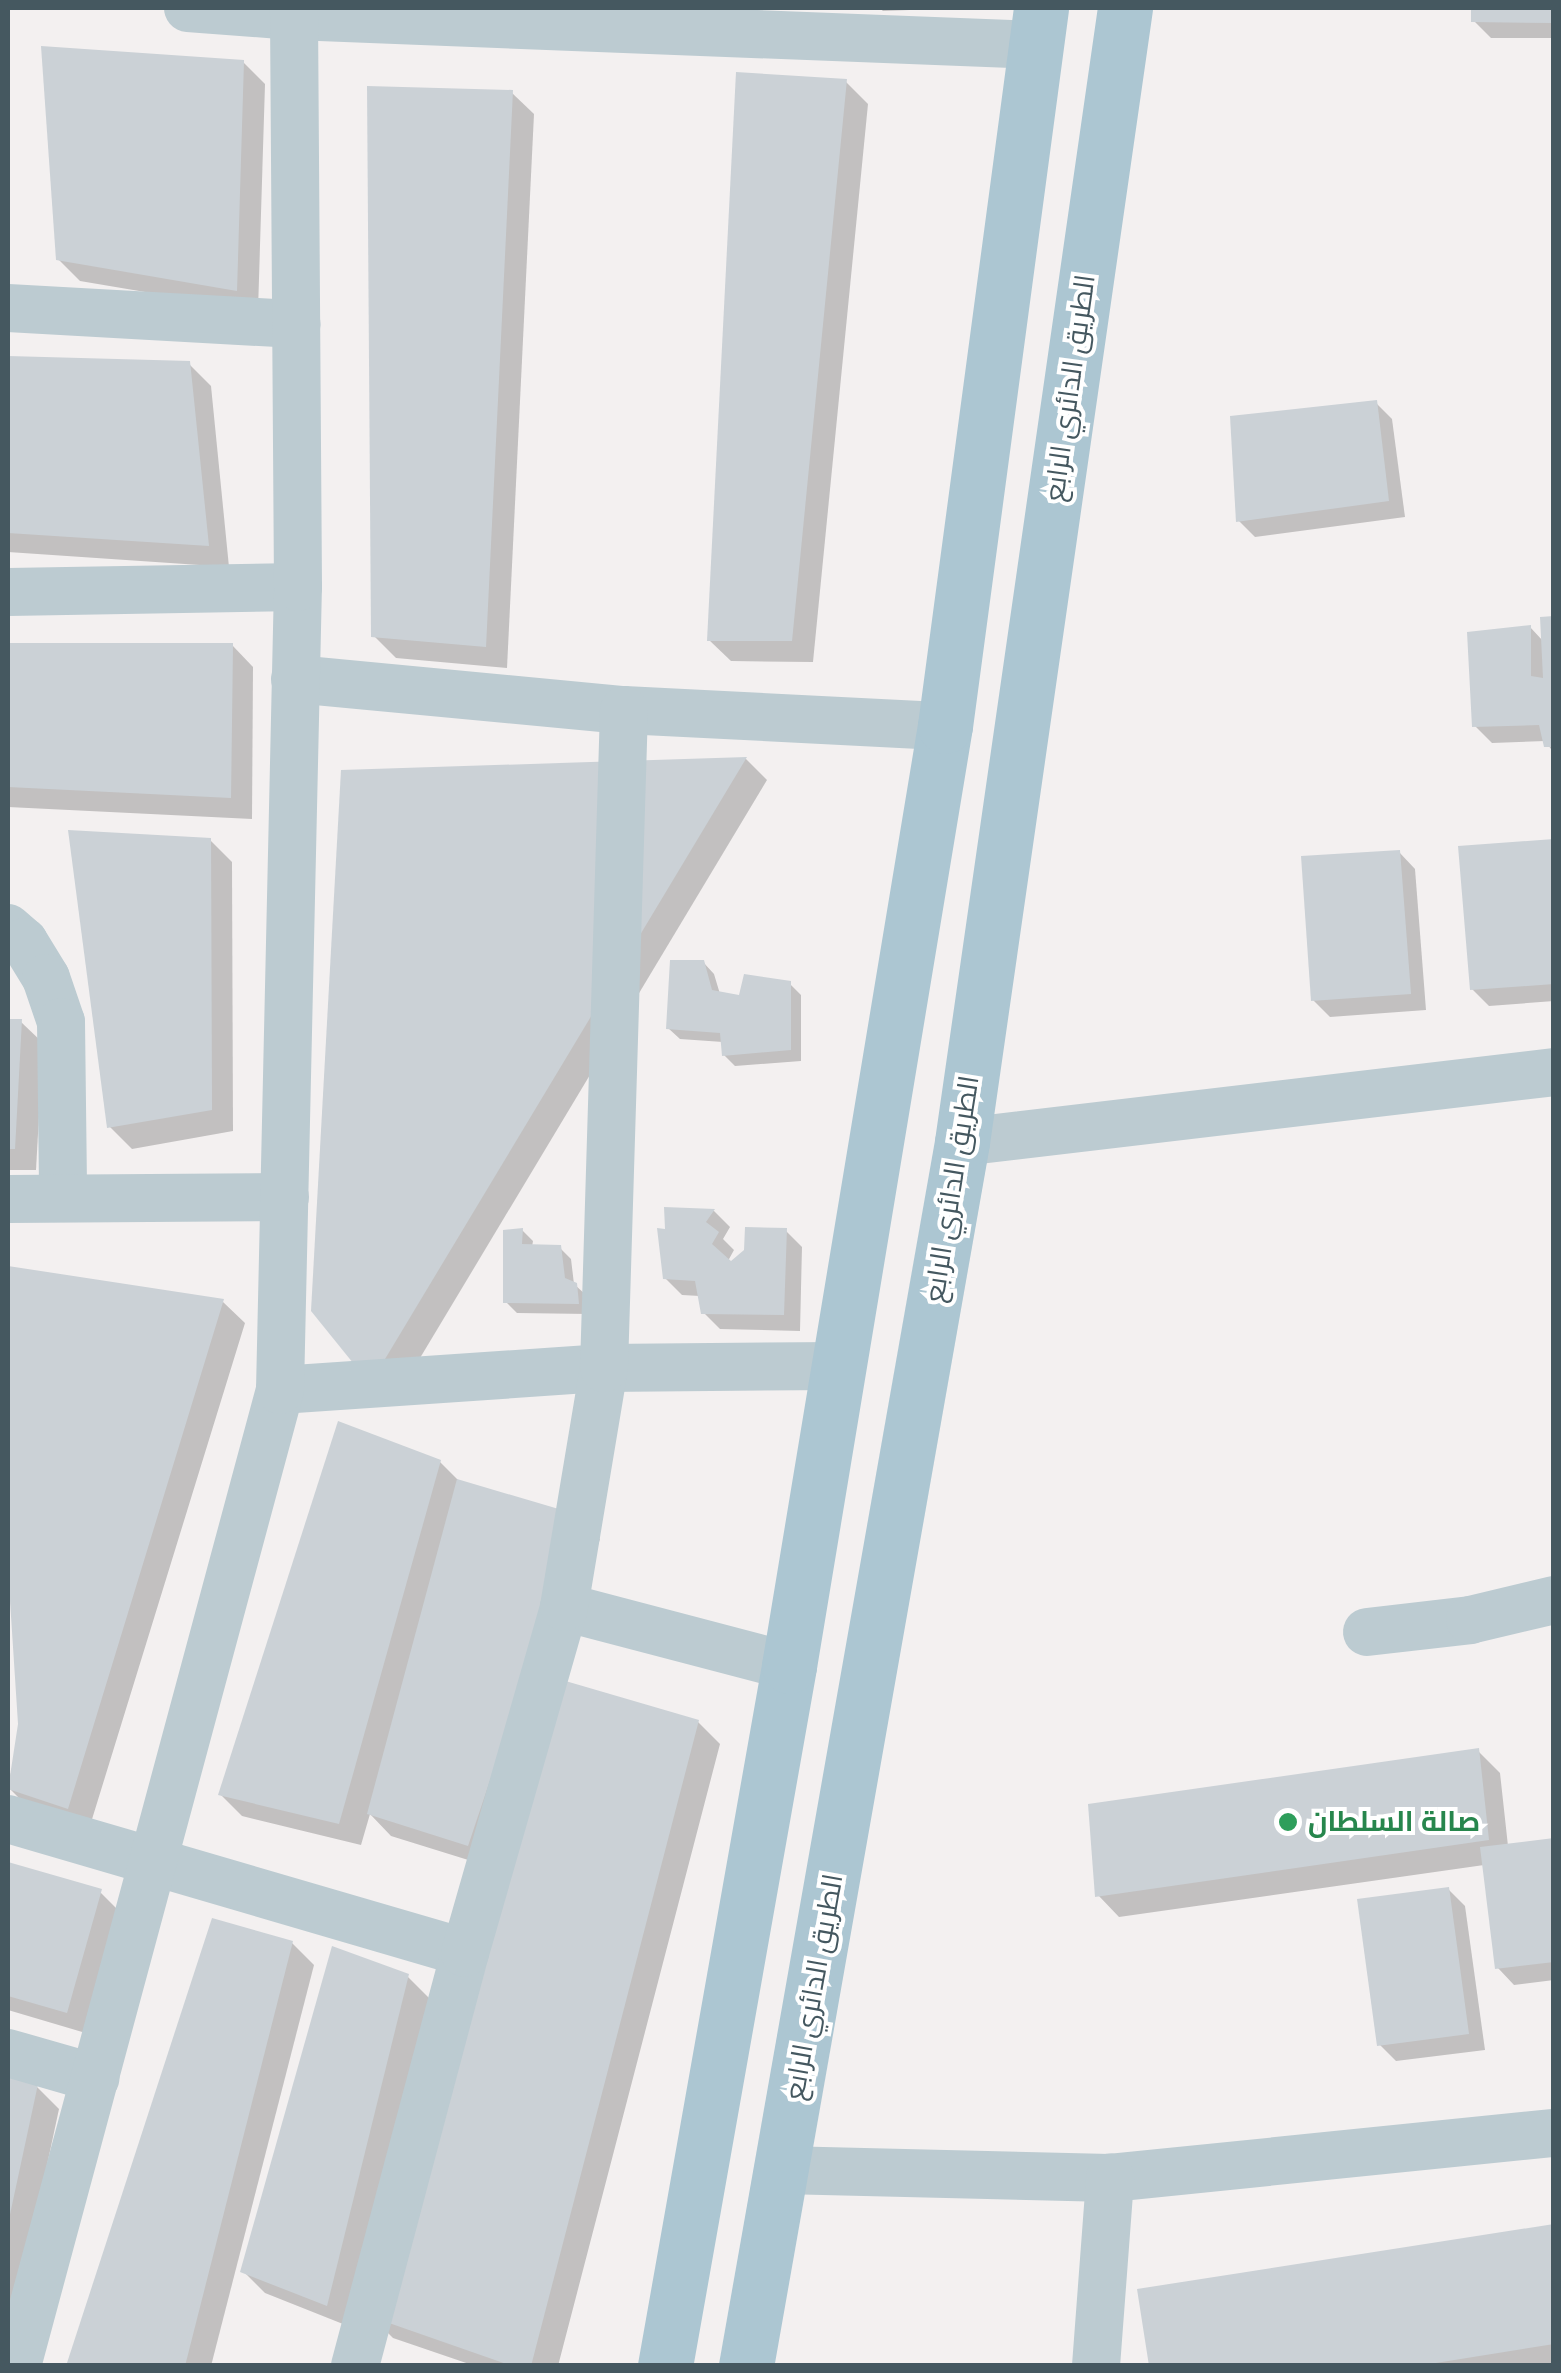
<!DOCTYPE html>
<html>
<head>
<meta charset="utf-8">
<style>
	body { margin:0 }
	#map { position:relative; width:1561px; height:2373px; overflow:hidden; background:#f3f0f0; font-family:"Nunito Sans",Cairo,sans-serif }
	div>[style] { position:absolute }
	.shadow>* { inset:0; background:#0003 }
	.building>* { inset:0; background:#cbd1d6 }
	.minor>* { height:48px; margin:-24px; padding:0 24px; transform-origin:24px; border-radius:24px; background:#bccbd1 }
	.major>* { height:55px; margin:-27.5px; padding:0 27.5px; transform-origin:27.5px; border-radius:27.5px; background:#acc6d2 }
	.dots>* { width:28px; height:28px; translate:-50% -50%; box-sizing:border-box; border:5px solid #fff; border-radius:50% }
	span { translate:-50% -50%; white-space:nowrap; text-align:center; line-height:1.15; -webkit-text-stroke:8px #fff; paint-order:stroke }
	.street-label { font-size:28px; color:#455860 }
	.leisure-label { font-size:28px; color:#27864d; font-weight:700 }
	.left { translate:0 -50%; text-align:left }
	.frame { position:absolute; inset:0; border:10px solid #455860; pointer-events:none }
</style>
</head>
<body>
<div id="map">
	<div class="shadow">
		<div style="clip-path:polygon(879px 8px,964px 8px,883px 11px)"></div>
		<div style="clip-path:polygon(1473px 8px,1554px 8px,1554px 38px,1491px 38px,1474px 21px)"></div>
		<div style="clip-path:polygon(243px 62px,265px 84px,258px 311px,80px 281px,58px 259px)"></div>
		<div style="clip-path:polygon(846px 82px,868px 104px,813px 662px,731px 661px,709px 640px)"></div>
		<div style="clip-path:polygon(512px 93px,534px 114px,507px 668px,396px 658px,374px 636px)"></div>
		<div style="clip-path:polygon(8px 359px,189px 364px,211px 386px,229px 567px,8px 552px)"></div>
		<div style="clip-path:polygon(1376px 403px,1392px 419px,1405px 517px,1255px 537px,1238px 520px)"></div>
		<div style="clip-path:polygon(1554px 618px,1554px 753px,1545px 741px,1492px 743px,1475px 726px,1530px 627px,1543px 641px)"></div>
		<div style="clip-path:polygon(8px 645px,232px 645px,253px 667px,252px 819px,8px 807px)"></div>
		<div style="clip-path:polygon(746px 759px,767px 780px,393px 1403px,372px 1382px,343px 772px)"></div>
		<div style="clip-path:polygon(210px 840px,232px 862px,233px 1131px,132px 1149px,110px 1127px)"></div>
		<div style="clip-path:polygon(1554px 841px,1554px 1001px,1489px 1006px,1472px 989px)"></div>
		<div style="clip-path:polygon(1399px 852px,1415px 869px,1426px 1010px,1330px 1017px,1313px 1000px)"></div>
		<div style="clip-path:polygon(703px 962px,714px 974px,720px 994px,741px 998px,790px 984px,801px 995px,801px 1061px,735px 1066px,724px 1055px,723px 1042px,680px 1039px,668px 1028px)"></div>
		<div style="clip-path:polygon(8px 1021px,21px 1022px,43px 1043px,36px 1170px,8px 1170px)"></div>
		<div style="clip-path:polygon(667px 1210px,714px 1211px,730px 1227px,723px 1239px,734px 1250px,723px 1270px,785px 1230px,802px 1247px,800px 1331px,720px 1329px,703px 1312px,700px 1296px,682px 1295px,665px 1278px)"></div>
		<div style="clip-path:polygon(522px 1230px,533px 1241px,532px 1247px,559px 1247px,571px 1259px,574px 1284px,587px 1296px,589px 1314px,517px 1313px,506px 1302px)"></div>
		<div style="clip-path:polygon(8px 1268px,223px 1302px,245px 1323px,89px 1829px,30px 1809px,8px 1787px,21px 1724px,8px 1571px)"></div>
		<div style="clip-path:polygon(440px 1462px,460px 1482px,578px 1517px,600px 1539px,553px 1679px,698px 1722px,720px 1744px,558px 2366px,475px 2366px,393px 2338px,371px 2316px,494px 1868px,391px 1836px,370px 1814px,361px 1845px,242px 1816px,220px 1794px)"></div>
		<div style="clip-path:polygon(1478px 1751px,1500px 1773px,1508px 1846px,1554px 1841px,1554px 1980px,1514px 1985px,1498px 1968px,1484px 1865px,1119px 1917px,1098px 1895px)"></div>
		<div style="clip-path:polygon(8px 1865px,100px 1892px,122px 1914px,89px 2034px,8px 2010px)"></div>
		<div style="clip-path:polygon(1448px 1889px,1465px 1906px,1485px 2050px,1396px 2061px,1379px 2044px)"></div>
		<div style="clip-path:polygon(292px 1943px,314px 1965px,211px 2366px,68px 2366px)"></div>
		<div style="clip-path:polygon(407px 1976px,429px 1998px,348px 2326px,265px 2293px,243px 2271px)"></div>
		<div style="clip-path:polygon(8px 2075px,37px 2087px,59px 2109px,8px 2347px)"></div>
		<div style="clip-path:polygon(1554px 2227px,1554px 2366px,1152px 2366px)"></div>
	</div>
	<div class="building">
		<div style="clip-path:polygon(1471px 8px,1554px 8px,1554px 23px,1471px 22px)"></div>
		<div style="clip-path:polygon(41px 46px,244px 60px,237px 291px,56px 260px)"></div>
		<div style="clip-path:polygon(736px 72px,847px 79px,792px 641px,707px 641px)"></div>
		<div style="clip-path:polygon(367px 86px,513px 90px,486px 647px,371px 637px)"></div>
		<div style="clip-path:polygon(8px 356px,190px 361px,209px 546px,8px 533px)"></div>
		<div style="clip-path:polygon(1377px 400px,1389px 501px,1236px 522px,1230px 416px)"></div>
		<div style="clip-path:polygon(1554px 616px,1554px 747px,1544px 747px,1539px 725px,1472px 727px,1467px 632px,1531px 625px,1531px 676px,1543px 678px,1540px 617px)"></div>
		<div style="clip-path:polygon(8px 643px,233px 643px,231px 798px,8px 787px)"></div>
		<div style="clip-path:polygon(747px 757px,370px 1384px,311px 1311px,341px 770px)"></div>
		<div style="clip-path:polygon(68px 830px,211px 838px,212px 1110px,107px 1128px)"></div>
		<div style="clip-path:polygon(1554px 839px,1554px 984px,1470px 990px,1458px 846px)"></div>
		<div style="clip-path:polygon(1400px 850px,1411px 994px,1311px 1001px,1301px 856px)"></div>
		<div style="clip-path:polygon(670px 960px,704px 960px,712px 990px,739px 995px,744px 974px,791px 981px,791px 1050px,722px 1056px,720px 1033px,666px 1029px)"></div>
		<div style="clip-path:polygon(8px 1019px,22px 1019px,15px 1149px,8px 1149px)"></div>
		<div style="clip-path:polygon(664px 1207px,715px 1209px,706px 1222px,719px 1232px,712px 1244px,731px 1261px,744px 1250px,745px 1227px,787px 1228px,784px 1315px,701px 1314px,695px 1281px,663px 1279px,657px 1228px,665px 1229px)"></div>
		<div style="clip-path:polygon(523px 1228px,522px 1244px,561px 1245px,565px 1278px,577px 1283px,579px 1304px,503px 1303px,503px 1230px)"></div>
		<div style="clip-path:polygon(8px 1266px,224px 1299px,68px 1809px,8px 1789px,18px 1724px,8px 1570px)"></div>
		<div style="clip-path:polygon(338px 1421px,441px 1460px,339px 1824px,218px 1795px)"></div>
		<div style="clip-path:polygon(457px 1479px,579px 1515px,468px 1846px,367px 1814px)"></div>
		<div style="clip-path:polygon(545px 1675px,699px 1720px,531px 2366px,512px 2366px,369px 2316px)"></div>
		<div style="clip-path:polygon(1479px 1748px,1489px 1840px,1095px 1897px,1088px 1804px)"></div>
		<div style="clip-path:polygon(1554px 1838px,1554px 1962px,1495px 1969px,1480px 1847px)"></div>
		<div style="clip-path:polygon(8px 1862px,102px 1889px,67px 2013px,8px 1996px)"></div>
		<div style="clip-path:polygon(1449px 1887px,1469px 2034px,1377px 2046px,1357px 1899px)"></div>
		<div style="clip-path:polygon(212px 1918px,293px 1941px,185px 2366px,66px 2366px)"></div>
		<div style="clip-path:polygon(332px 1946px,409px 1974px,327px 2306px,240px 2272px)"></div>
		<div style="clip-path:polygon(8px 2072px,38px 2084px,9px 2219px,8px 2219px)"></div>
		<div style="clip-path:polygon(1554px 2224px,1554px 2344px,1417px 2366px,1149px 2366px,1137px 2289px)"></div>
	</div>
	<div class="minor">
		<div style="left:188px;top:8px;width:106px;rotate:4.3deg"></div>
		<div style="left:294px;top:16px;width:744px;rotate:2.24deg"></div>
		<div style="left:8px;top:308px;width:289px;rotate:3.2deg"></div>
		<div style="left:8px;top:592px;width:290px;rotate:-1deg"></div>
		<div style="left:295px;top:679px;width:330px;rotate:5.4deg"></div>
		<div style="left:624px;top:710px;width:321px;rotate:2.9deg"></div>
		<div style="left:8px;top:928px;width:21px;rotate:41deg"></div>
		<div style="left:24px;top:942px;width:42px;rotate:58.6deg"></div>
		<div style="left:46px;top:978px;width:46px;rotate:71.2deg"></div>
		<div style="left:61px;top:1022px;width:176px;rotate:89.3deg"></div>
		<div style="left:962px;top:1142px;width:596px;rotate:-6.74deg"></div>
		<div style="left:8px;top:1199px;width:277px;rotate:-0.4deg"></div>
		<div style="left:280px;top:1390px;width:325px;rotate:-3.9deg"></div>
		<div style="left:604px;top:1368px;width:235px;rotate:-0.5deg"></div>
		<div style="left:564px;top:1607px;width:233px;rotate:14.7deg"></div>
		<div style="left:1367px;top:1632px;width:104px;rotate:-6.6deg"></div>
		<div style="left:1470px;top:1620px;width:86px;rotate:-13.4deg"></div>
		<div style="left:8px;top:1819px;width:476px;rotate:16.3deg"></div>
		<div style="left:8px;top:2053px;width:91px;rotate:16deg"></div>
		<div style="left:782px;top:2170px;width:328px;rotate:1.4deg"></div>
		<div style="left:1110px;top:2178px;width:446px;rotate:-5.8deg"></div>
		<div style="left:17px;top:2366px;width:1011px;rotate:-74.92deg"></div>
		<div style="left:280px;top:1390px;width:803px;rotate:-88.72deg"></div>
		<div style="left:298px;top:587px;width:579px;rotate:-90.4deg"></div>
		<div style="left:355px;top:2366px;width:427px;rotate:-75.1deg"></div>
		<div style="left:465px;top:1953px;width:360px;rotate:-74deg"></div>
		<div style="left:564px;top:1607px;width:242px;rotate:-80.5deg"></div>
		<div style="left:604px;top:1368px;width:658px;rotate:-88.26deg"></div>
		<div style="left:1096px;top:2366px;width:189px;rotate:-85.7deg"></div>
	</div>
	<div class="major">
		<div style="left:665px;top:2366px;width:711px;rotate:-79.95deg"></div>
		<div style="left:789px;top:1666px;width:953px;rotate:-80.58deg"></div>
		<div style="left:945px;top:726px;width:724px;rotate:-82.38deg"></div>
		<div style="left:746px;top:2366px;width:1243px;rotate:-79.99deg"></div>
		<div style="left:962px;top:1142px;width:1146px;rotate:-81.82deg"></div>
	</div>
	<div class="dots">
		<div style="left:1288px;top:1822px;background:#2e9e5b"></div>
	</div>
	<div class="street-label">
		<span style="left:1070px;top:388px;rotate:-82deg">الطريق الدائري الرابع</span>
		<span style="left:952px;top:1189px;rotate:-81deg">الطريق الدائري الرابع</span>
		<span style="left:814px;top:1987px;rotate:-80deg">الطريق الدائري الرابع</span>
	</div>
	<div class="leisure-label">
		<span class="left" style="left:1308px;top:1822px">صالة السلطان</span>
	</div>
	<div class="frame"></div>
</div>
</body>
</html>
